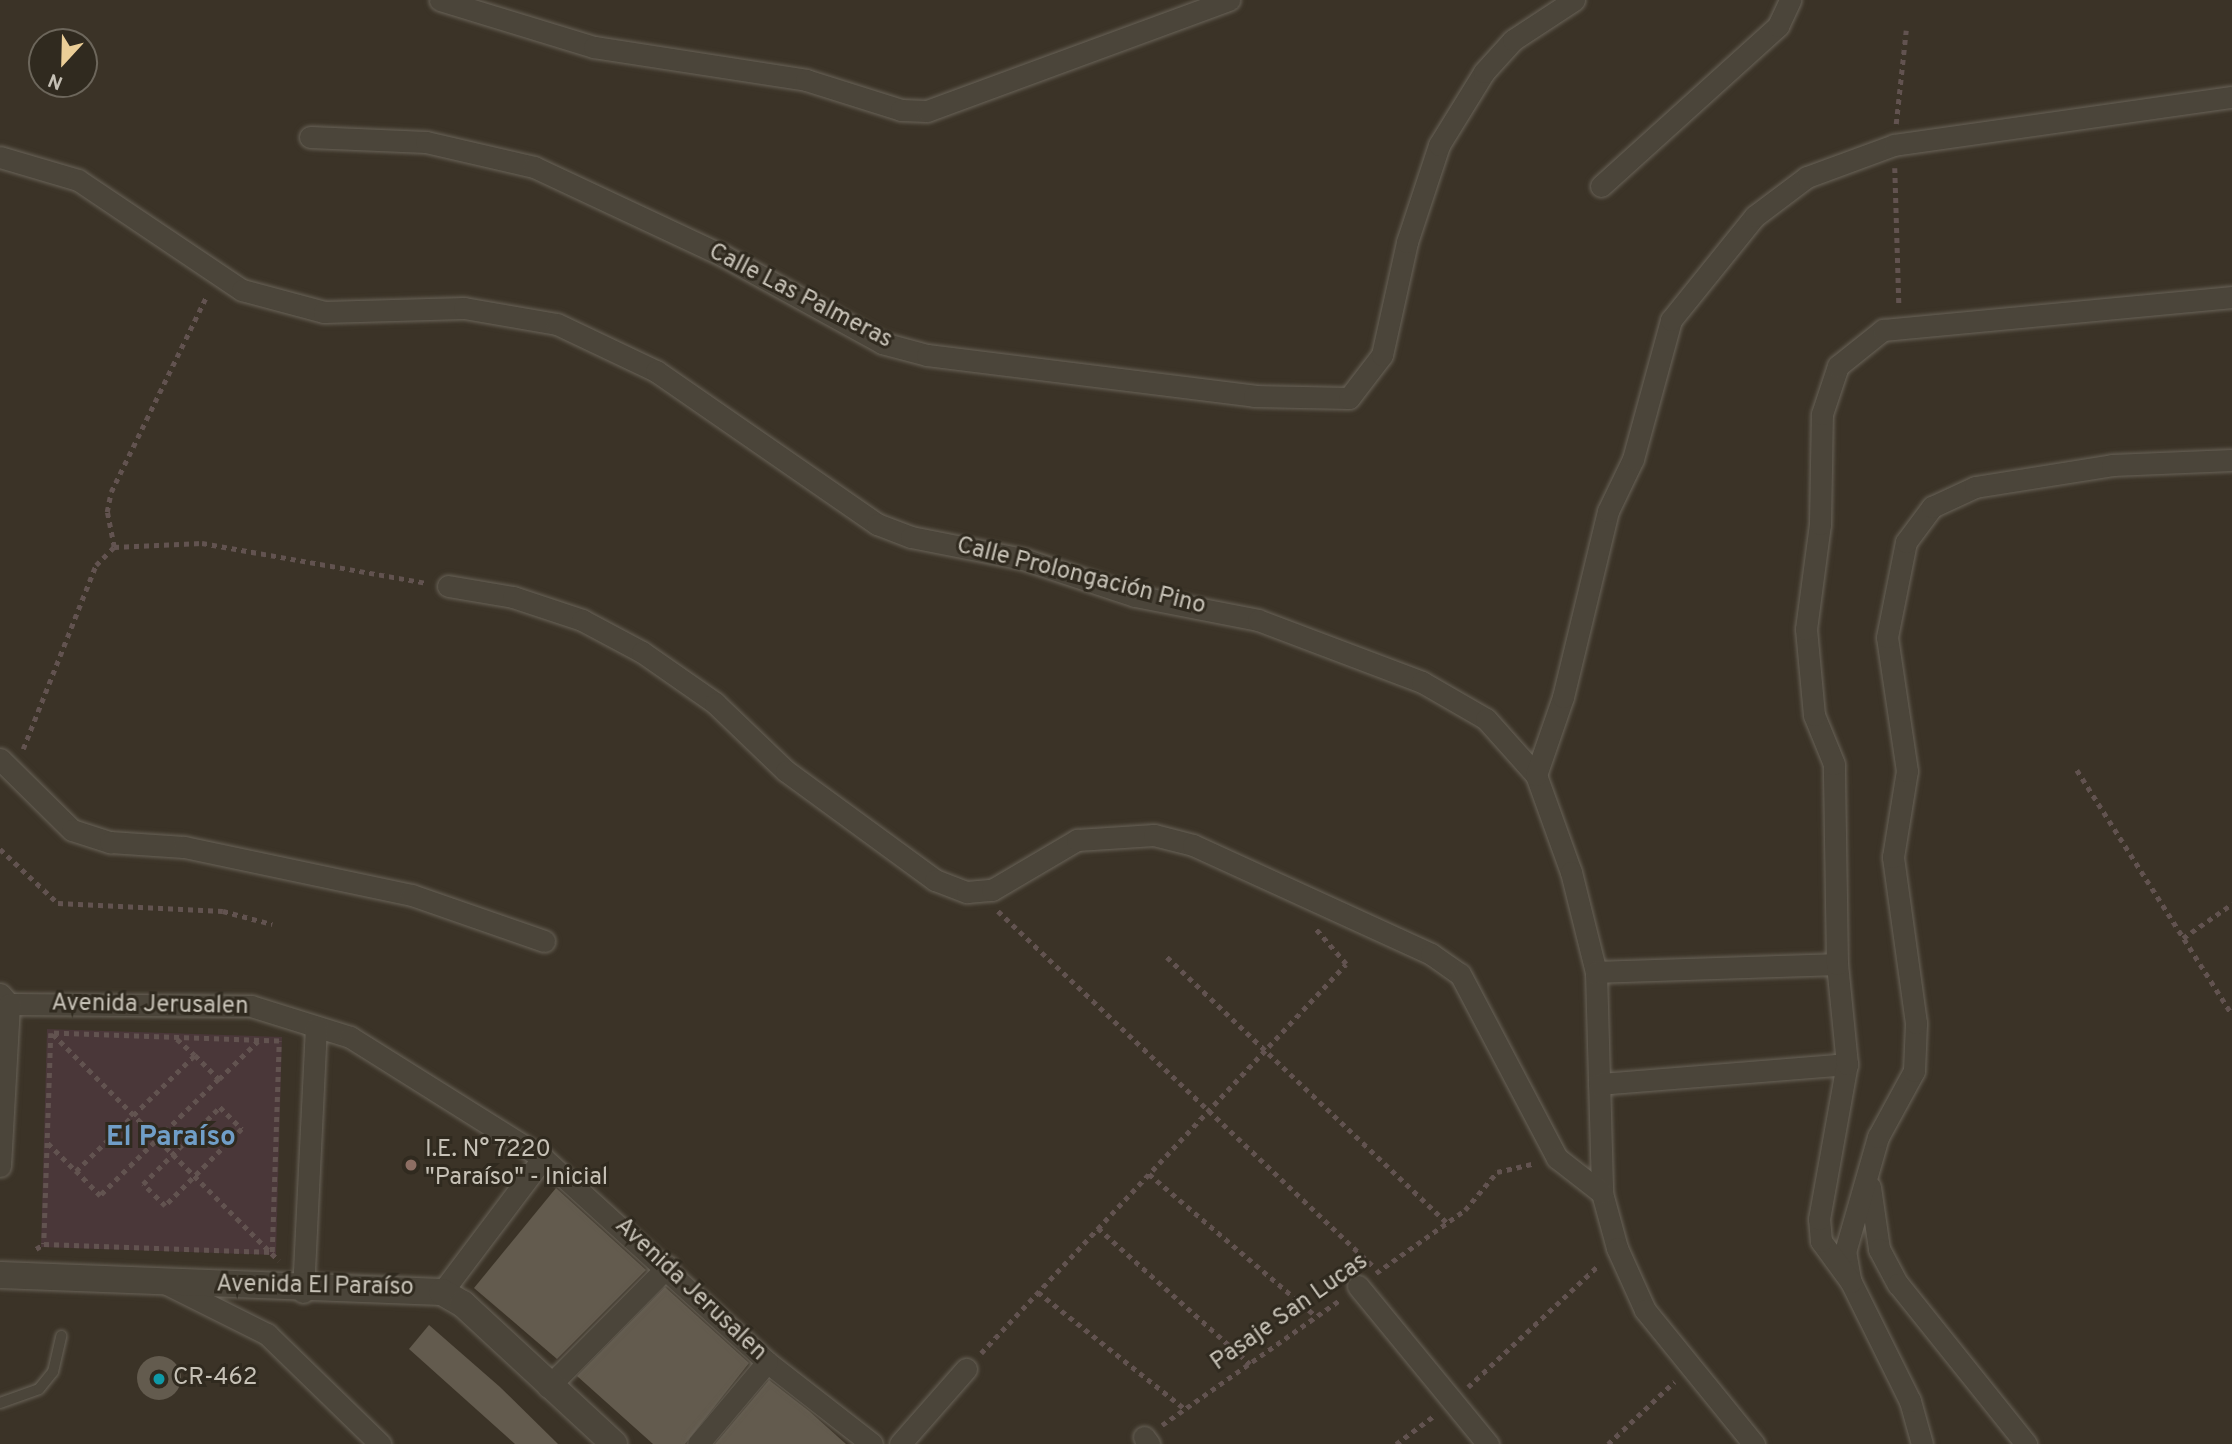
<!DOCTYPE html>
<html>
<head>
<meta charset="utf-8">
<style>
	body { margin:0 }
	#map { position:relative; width:2232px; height:1444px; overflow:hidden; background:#3b3327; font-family:Overpass,sans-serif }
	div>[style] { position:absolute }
	.green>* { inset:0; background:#4a3739 }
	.building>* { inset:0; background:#635b4e }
	.round { border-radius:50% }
	.path>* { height:4.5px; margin-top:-2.25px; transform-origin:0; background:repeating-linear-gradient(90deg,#625350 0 5px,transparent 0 10px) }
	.roads { filter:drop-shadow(0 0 2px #696358) drop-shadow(0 0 2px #696358) }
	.service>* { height:10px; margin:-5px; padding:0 5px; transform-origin:5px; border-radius:5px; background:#4b453a }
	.minor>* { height:21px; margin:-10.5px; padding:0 10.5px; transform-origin:10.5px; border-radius:10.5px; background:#4b453a }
	.tertiary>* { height:26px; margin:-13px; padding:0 13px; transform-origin:13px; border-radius:13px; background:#4b453a }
	.dots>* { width:19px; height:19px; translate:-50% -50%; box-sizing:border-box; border:4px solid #302a1f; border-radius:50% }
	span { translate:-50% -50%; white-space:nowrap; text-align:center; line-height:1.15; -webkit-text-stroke:6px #302a1f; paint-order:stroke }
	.street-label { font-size:24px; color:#c6c1b6 }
	.poi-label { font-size:24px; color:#c6c1b6 }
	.left { translate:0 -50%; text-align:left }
	.quarter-label { font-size:28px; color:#709ec7; font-weight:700 }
	.north { position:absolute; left:28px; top:28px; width:70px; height:70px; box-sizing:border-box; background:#302a1f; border:2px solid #6c665b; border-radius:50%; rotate:202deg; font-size:19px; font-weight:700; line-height:28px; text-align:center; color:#c6c1b6 }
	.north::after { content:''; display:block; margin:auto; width:24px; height:32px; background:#ebce97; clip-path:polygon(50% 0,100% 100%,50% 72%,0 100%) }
</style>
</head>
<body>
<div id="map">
	<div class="green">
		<div style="clip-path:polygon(47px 1029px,282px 1037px,276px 1255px,41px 1247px)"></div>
	</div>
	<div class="building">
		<div style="clip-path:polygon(556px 1188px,646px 1270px,557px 1359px,474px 1288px)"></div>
		<div style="clip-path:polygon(665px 1287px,749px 1363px,685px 1444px,653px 1444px,577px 1376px)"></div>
		<div style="clip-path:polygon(429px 1325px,500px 1387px,558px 1444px,515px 1444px,409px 1349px)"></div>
		<div class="round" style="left:137px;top:1356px;width:44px;height:44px"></div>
		<div style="clip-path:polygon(769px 1380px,809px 1411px,846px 1444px,715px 1444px)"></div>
	</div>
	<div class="path">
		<div style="left:1896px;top:124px;width:94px;rotate:-83.9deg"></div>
		<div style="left:1895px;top:168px;width:138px;rotate:88.3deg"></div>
		<div style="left:114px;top:547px;width:36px;rotate:-101deg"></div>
		<div style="left:107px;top:512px;width:20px;rotate:-79deg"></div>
		<div style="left:111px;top:492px;width:219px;rotate:-64deg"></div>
		<div style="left:23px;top:749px;width:198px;rotate:-68.4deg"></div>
		<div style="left:96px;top:565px;width:25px;rotate:-45deg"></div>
		<div style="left:114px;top:547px;width:88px;rotate:-2.6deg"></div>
		<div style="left:202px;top:543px;width:229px;rotate:10.1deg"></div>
		<div style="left:2077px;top:770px;width:289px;rotate:57.6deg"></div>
		<div style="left:0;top:849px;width:79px;rotate:43deg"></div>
		<div style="left:58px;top:903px;width:165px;rotate:2.8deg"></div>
		<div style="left:223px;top:911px;width:51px;rotate:14.9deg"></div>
		<div style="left:998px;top:911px;width:516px;rotate:43.43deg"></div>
		<div style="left:2183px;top:938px;width:60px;rotate:-34.8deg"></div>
		<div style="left:1167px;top:957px;width:386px;rotate:43.5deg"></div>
		<div style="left:53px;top:1034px;width:320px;rotate:45.1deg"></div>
		<div style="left:177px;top:1039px;width:24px;rotate:42deg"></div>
		<div style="left:195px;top:1055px;width:34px;rotate:45deg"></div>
		<div style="left:219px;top:1079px;width:167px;rotate:135.5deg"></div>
		<div style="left:100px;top:1196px;width:35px;rotate:-134deg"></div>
		<div style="left:76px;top:1171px;width:166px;rotate:-44.3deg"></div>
		<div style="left:219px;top:1079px;width:54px;rotate:-44.3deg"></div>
		<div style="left:220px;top:1107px;width:31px;rotate:45deg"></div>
		<div style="left:242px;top:1129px;width:109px;rotate:135deg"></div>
		<div style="left:165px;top:1206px;width:31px;rotate:-135deg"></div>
		<div style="left:143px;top:1184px;width:109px;rotate:-45deg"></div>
		<div style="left:48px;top:1143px;width:40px;rotate:45deg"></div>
		<div style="left:1149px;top:1174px;width:219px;rotate:40.4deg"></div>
		<div style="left:1098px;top:1228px;width:204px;rotate:41.8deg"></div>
		<div style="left:36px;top:1249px;width:9px;rotate:-32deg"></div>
		<div style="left:44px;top:1244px;width:228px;rotate:2deg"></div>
		<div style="left:272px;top:1252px;width:211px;rotate:-88.1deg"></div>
		<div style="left:279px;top:1041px;width:228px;rotate:-178deg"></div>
		<div style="left:51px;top:1033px;width:211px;rotate:91.9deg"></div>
		<div style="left:1376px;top:1273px;width:109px;rotate:-35.3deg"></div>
		<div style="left:1465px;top:1210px;width:50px;rotate:-49.9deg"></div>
		<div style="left:1497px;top:1172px;width:39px;rotate:-13deg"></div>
		<div style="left:1038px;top:1292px;width:188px;rotate:38.5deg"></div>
		<div style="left:981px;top:1353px;width:533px;rotate:-46.82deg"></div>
		<div style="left:1346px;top:964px;width:49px;rotate:-130.9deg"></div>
		<div style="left:1468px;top:1387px;width:180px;rotate:-43deg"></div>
		<div style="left:1162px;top:1425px;width:219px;rotate:-35.1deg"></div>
		<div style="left:1396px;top:1444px;width:49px;rotate:-36.6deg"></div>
		<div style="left:1608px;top:1444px;width:91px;rotate:-43.2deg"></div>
	</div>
	<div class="roads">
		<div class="service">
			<div style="left:0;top:1403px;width:41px;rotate:-19.7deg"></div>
			<div style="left:39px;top:1389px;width:22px;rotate:-51deg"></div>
			<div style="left:53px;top:1372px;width:37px;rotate:-77deg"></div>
		</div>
		<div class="minor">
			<div style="left:440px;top:0;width:161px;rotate:17deg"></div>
			<div style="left:594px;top:47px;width:215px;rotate:8.8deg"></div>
			<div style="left:806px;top:80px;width:100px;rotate:17.5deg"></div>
			<div style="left:901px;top:110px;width:26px;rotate:2deg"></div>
			<div style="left:927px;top:111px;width:322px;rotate:-20.2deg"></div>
			<div style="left:310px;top:137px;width:116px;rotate:2.5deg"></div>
			<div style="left:426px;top:142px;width:111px;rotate:13deg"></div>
			<div style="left:534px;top:167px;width:208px;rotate:25.1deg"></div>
			<div style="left:722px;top:255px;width:183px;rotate:28.8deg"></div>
			<div style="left:882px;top:343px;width:47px;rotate:14.9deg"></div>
			<div style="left:927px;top:355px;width:330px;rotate:7.1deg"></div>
			<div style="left:1254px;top:396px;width:95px;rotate:1.2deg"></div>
			<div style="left:1349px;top:398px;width:54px;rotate:-52.5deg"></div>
			<div style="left:1382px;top:355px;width:116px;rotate:-77.5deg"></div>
			<div style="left:1407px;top:242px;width:102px;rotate:-71.7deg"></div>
			<div style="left:1439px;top:145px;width:86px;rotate:-58.3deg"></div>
			<div style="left:1484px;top:72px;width:43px;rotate:-47.8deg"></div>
			<div style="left:1513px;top:40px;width:73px;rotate:-33.3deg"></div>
			<div style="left:0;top:157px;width:81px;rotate:16.4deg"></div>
			<div style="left:78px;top:180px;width:197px;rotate:33.9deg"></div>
			<div style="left:242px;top:290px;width:85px;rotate:15deg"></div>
			<div style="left:324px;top:312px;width:140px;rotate:-1.6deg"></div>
			<div style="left:464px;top:308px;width:94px;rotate:9.8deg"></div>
			<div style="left:557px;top:324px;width:110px;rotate:25.4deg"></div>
			<div style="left:656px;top:371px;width:269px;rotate:34.7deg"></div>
			<div style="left:877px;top:524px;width:36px;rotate:21deg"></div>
			<div style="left:911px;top:537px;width:114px;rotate:11.1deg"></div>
			<div style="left:1023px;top:559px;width:118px;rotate:18.3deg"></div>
			<div style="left:1135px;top:596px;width:125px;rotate:11deg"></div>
			<div style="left:1258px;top:620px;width:175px;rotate:20.7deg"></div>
			<div style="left:1422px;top:682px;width:74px;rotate:30deg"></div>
			<div style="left:1486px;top:719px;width:75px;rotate:48.2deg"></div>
			<div style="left:1536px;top:775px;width:103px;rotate:70.2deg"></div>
			<div style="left:1571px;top:872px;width:103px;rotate:76deg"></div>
			<div style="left:1596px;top:972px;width:221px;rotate:88.4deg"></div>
			<div style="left:1602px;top:1193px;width:57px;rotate:74.7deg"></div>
			<div style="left:1617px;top:1248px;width:68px;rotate:65.7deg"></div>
			<div style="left:1645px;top:1310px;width:173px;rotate:50.9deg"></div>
			<div style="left:1601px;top:186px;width:239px;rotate:-42.1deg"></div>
			<div style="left:1778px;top:26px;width:29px;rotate:-65deg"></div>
			<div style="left:448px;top:586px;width:66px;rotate:9.6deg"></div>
			<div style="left:513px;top:597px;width:73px;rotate:18.4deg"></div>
			<div style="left:582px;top:620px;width:68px;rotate:28.1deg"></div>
			<div style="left:642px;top:652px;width:89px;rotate:34.9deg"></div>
			<div style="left:715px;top:703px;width:98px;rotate:43.8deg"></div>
			<div style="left:786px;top:771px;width:185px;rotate:36.2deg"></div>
			<div style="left:935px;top:880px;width:34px;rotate:21deg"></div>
			<div style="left:967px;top:892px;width:25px;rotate:-5deg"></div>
			<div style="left:992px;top:890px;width:99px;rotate:-30.5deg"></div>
			<div style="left:1077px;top:840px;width:77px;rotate:-3.7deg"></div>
			<div style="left:1154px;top:835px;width:40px;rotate:14.4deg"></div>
			<div style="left:1193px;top:845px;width:262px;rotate:24.6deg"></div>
			<div style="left:1431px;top:954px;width:35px;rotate:35deg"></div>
			<div style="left:1460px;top:974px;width:208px;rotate:62.2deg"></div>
			<div style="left:1557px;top:1158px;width:57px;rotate:37.9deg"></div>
			<div style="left:0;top:759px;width:101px;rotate:44.6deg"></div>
			<div style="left:72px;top:830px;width:40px;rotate:18deg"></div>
			<div style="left:110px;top:842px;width:74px;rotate:3.9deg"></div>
			<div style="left:184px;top:847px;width:233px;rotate:11.9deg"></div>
			<div style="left:412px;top:895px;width:140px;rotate:19.2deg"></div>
			<div style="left:1536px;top:775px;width:83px;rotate:-70.9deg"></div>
			<div style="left:1563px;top:697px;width:191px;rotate:-76.4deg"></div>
			<div style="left:1608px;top:511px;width:58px;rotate:-64.3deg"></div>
			<div style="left:1633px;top:459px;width:144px;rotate:-74.7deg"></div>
			<div style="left:1671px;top:320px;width:134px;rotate:-51.1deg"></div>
			<div style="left:1755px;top:216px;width:65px;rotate:-36.9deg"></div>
			<div style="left:1807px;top:177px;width:93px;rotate:-20.2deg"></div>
			<div style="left:1894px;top:145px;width:341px;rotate:-8.1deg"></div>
			<div style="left:1596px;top:972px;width:241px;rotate:-1.9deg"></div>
			<div style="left:0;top:994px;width:13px;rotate:48deg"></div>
			<div style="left:9px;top:1004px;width:242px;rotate:0.5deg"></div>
			<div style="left:251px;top:1006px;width:104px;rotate:17.4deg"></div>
			<div style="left:350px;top:1037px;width:228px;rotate:32.1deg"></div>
			<div style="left:543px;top:1158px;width:303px;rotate:42.3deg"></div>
			<div style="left:767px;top:1362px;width:133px;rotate:38deg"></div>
			<div style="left:1599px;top:1084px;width:249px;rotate:-4.6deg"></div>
			<div style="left:0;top:1166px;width:162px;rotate:-86.8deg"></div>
			<div style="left:1870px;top:1187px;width:63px;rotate:81.7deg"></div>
			<div style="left:1879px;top:1249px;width:40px;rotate:62deg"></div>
			<div style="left:1898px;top:1284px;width:205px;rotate:51.3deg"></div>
			<div style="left:1850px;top:1279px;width:27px;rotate:-100deg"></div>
			<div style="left:1845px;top:1252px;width:120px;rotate:-74deg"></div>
			<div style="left:1878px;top:1137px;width:75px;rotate:-61.4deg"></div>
			<div style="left:1914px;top:1071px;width:48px;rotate:-87.6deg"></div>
			<div style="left:1916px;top:1023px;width:168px;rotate:-97.9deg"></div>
			<div style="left:1893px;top:857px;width:87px;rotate:-80.8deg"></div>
			<div style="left:1907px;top:771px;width:135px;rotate:-98.5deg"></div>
			<div style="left:1887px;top:637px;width:97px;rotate:-78.7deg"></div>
			<div style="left:1906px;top:542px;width:44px;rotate:-53.4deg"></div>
			<div style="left:1932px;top:507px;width:47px;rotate:-24.9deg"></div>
			<div style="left:1975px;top:487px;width:139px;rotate:-9.1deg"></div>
			<div style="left:2112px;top:465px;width:120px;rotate:-2.4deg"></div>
			<div style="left:167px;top:1284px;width:112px;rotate:26.6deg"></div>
			<div style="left:267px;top:1334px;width:158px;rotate:44.2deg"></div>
			<div style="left:1358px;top:1286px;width:205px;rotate:50.6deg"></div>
			<div style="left:303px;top:1292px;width:265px;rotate:-87.2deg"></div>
			<div style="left:442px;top:1292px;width:168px;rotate:-53deg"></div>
			<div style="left:548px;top:1387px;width:170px;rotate:-45.2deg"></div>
			<div style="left:1144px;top:1437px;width:9px;rotate:54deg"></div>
			<div style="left:698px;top:1444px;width:107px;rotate:-49.9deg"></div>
			<div style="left:900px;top:1444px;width:100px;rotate:-48.7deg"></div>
			<div style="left:1922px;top:1444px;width:45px;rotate:-105.6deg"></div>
			<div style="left:1910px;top:1401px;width:133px;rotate:-116.4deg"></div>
			<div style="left:1851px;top:1282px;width:51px;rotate:-126.2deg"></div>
			<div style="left:1821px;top:1241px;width:22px;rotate:-95deg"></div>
			<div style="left:1819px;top:1219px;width:158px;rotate:-79.8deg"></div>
			<div style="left:1847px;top:1064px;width:100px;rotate:-95.7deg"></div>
			<div style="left:1837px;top:964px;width:200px;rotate:-90.9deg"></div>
			<div style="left:1834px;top:764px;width:53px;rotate:-112.2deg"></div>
			<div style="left:1814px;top:715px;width:86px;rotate:-95.3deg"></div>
			<div style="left:1806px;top:629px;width:106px;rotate:-82.4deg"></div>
			<div style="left:1820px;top:524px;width:110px;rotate:-89deg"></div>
			<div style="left:1822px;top:414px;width:51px;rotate:-71.6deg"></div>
			<div style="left:1838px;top:366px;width:58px;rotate:-38.7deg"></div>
			<div style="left:1883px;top:330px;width:351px;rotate:-5.4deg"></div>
		</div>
		<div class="tertiary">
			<div style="left:0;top:1275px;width:442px;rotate:2.2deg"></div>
			<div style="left:442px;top:1292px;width:24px;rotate:30deg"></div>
			<div style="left:463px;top:1304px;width:206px;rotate:42.8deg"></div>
		</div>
	</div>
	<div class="dots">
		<div style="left:411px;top:1165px;background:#8d6e63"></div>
		<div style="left:159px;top:1379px;background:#0f9aa8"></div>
	</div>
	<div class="street-label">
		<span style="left:800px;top:297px;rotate:27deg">Calle Las Palmeras</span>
		<span style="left:1081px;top:577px;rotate:14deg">Calle Prolongación Pino</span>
		<span style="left:150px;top:1006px;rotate:1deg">Avenida Jerusalen</span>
		<span style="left:315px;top:1287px;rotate:1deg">Avenida El Paraíso</span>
		<span style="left:690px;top:1290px;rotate:43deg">Avenida Jerusalen</span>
		<span style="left:1290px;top:1313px;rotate:-35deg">Pasaje San Lucas</span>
	</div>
	<div class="poi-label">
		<span class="left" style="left:425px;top:1165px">I.E. N° 7220<br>"Paraíso" - Inicial</span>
		<span class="left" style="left:173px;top:1379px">CR-462</span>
	</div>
	<div class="quarter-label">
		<span style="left:171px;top:1138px">El Paraíso</span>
	</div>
	<div class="north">N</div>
</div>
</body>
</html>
